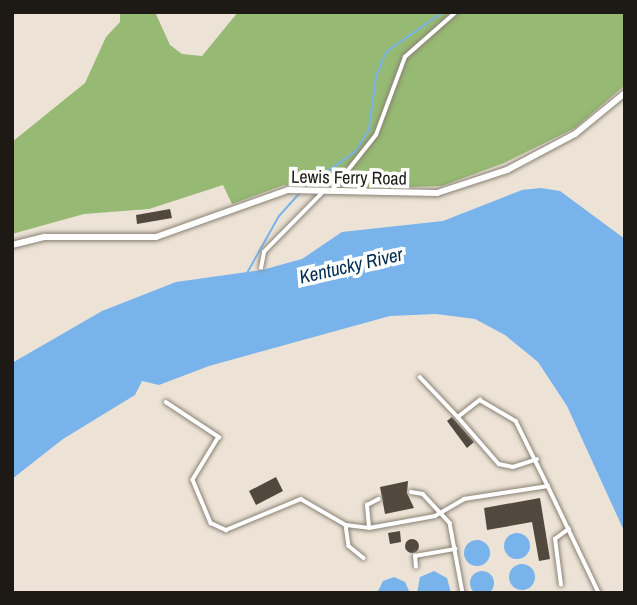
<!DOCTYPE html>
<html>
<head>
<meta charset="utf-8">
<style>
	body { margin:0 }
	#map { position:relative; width:637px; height:605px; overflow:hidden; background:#ece3d6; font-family:"Archivo Narrow",sans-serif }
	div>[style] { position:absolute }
	.forest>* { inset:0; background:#96b973 }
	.water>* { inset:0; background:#79b3eb }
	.round { border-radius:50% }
	.stream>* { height:2px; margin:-1px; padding:0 1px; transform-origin:1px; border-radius:1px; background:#79b3eb }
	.building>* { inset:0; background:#51493e }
	.roads { filter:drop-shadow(0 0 2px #898074) drop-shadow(0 0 2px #898074) }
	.service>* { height:3.5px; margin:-1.75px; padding:0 1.75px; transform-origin:1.75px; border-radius:1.75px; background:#fff }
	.minor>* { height:6px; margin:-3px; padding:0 3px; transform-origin:3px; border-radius:3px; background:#fff }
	span { translate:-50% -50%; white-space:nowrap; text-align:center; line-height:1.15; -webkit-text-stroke:7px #fff; paint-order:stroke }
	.street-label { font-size:18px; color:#1d1915 }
	.water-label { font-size:19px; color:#002d51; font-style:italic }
	.frame { position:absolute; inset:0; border:14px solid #1d1915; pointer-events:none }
</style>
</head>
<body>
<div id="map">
	<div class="forest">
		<div style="clip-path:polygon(120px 12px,155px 12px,170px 45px,182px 54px,202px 56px,238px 12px,625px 12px,625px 85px,575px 128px,504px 163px,442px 186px,347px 189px,343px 179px,334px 174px,316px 190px,284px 185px,232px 204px,223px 185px,149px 209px,84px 214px,12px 234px,12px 142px,85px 83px,106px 37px,120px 22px)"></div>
	</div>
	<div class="water">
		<div style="clip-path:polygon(541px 188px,560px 191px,625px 239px,625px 533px,567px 406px,538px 362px,505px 335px,475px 319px,436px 314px,390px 316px,209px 366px,159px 385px,142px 381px,135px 395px,63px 439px,12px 479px,12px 363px,102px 311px,176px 282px,262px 270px,302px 259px,342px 232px,443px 221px,522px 190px)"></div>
		<div class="round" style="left:504px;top:533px;width:26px;height:26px"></div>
		<div class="round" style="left:464px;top:540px;width:26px;height:26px"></div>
		<div class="round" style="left:509px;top:564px;width:26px;height:26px"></div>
		<div class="round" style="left:470px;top:571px;width:24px;height:24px"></div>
		<div style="clip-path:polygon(434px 571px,447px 578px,451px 593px,417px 593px,420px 577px)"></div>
		<div style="clip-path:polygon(394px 577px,405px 582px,410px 593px,377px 593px,383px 581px)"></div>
	</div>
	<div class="stream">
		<div style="left:303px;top:189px;width:65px;rotate:-35.6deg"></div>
		<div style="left:356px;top:151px;width:26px;rotate:-59deg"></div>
		<div style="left:369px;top:129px;width:52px;rotate:-82.3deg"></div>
		<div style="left:376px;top:77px;width:27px;rotate:-68deg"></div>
		<div style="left:386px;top:52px;width:70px;rotate:-35.1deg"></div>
		<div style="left:247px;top:273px;width:65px;rotate:-60.7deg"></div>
		<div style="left:279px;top:216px;width:31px;rotate:-48deg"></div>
	</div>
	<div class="building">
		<div style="clip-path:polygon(170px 209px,172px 218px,137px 224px,136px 215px)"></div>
		<div style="clip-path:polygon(452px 417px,474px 442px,467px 448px,447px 421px)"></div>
		<div style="clip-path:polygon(276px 477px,283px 491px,256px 505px,249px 491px)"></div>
		<div style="clip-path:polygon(408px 481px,407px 493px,414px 508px,385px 514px,380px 487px)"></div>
		<div style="clip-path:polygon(540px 498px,550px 559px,539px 561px,532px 522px,487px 530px,484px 508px)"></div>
		<div style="clip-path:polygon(400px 531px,401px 542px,390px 544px,388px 533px)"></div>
		<div class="round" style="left:405px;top:539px;width:14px;height:14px"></div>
	</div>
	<div class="roads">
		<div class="service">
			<div style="left:333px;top:189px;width:69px;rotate:-51.5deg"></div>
			<div style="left:376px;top:135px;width:83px;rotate:-69.6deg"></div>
			<div style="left:405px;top:57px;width:68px;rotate:-41.4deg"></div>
			<div style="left:261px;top:268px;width:16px;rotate:-79deg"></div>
			<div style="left:264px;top:252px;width:83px;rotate:-45.5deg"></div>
			<div style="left:420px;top:377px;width:55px;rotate:46.5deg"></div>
			<div style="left:458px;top:417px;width:28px;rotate:-38deg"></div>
			<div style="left:480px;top:400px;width:42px;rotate:30.3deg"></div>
			<div style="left:516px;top:421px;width:72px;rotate:63.8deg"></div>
			<div style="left:166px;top:402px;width:64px;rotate:33.4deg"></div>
			<div style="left:219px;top:437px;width:50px;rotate:121.2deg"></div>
			<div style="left:193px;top:480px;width:47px;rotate:67.3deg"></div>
			<div style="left:211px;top:523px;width:17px;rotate:25deg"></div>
			<div style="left:226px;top:530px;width:81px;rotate:-22.5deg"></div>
			<div style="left:301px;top:499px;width:52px;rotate:30deg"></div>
			<div style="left:346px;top:525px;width:23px;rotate:7deg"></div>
			<div style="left:369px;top:528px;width:67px;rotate:-10.3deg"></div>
			<div style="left:435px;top:516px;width:34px;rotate:-30deg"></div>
			<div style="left:464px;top:499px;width:85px;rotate:-8.8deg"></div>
			<div style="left:548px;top:486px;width:119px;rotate:64.5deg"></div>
			<div style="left:458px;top:417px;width:62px;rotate:48.9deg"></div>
			<div style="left:499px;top:464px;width:14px;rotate:12deg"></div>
			<div style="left:513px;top:467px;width:25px;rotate:-18deg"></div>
			<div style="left:411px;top:492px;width:12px;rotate:9deg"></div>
			<div style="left:423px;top:494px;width:40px;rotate:47deg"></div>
			<div style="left:450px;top:523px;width:71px;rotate:79.5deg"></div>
			<div style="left:346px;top:525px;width:21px;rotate:82deg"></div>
			<div style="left:349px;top:546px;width:19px;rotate:39deg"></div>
			<div style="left:369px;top:528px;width:23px;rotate:-95deg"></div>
			<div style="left:367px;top:505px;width:13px;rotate:-27deg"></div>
			<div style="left:416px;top:567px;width:11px;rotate:-95deg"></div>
			<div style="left:415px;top:556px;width:41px;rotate:-9.9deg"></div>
			<div style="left:561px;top:585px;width:46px;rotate:-97.4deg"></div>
			<div style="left:555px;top:539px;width:17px;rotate:-36deg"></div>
		</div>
		<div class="minor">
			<div style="left:12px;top:245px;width:34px;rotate:-14deg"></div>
			<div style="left:45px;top:237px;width:111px"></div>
			<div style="left:156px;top:237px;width:140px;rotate:-19.6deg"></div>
			<div style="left:288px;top:190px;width:149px;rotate:1.2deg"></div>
			<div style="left:437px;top:193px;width:74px;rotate:-18.2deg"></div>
			<div style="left:507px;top:170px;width:77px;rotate:-27.9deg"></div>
			<div style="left:575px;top:134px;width:65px;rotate:-39.4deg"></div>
		</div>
	</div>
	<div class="street-label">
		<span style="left:349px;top:178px;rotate:1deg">Lewis Ferry Road</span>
	</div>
	<div class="water-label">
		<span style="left:351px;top:266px;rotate:-13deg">Kentucky River</span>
	</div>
	<div class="frame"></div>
</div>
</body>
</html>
